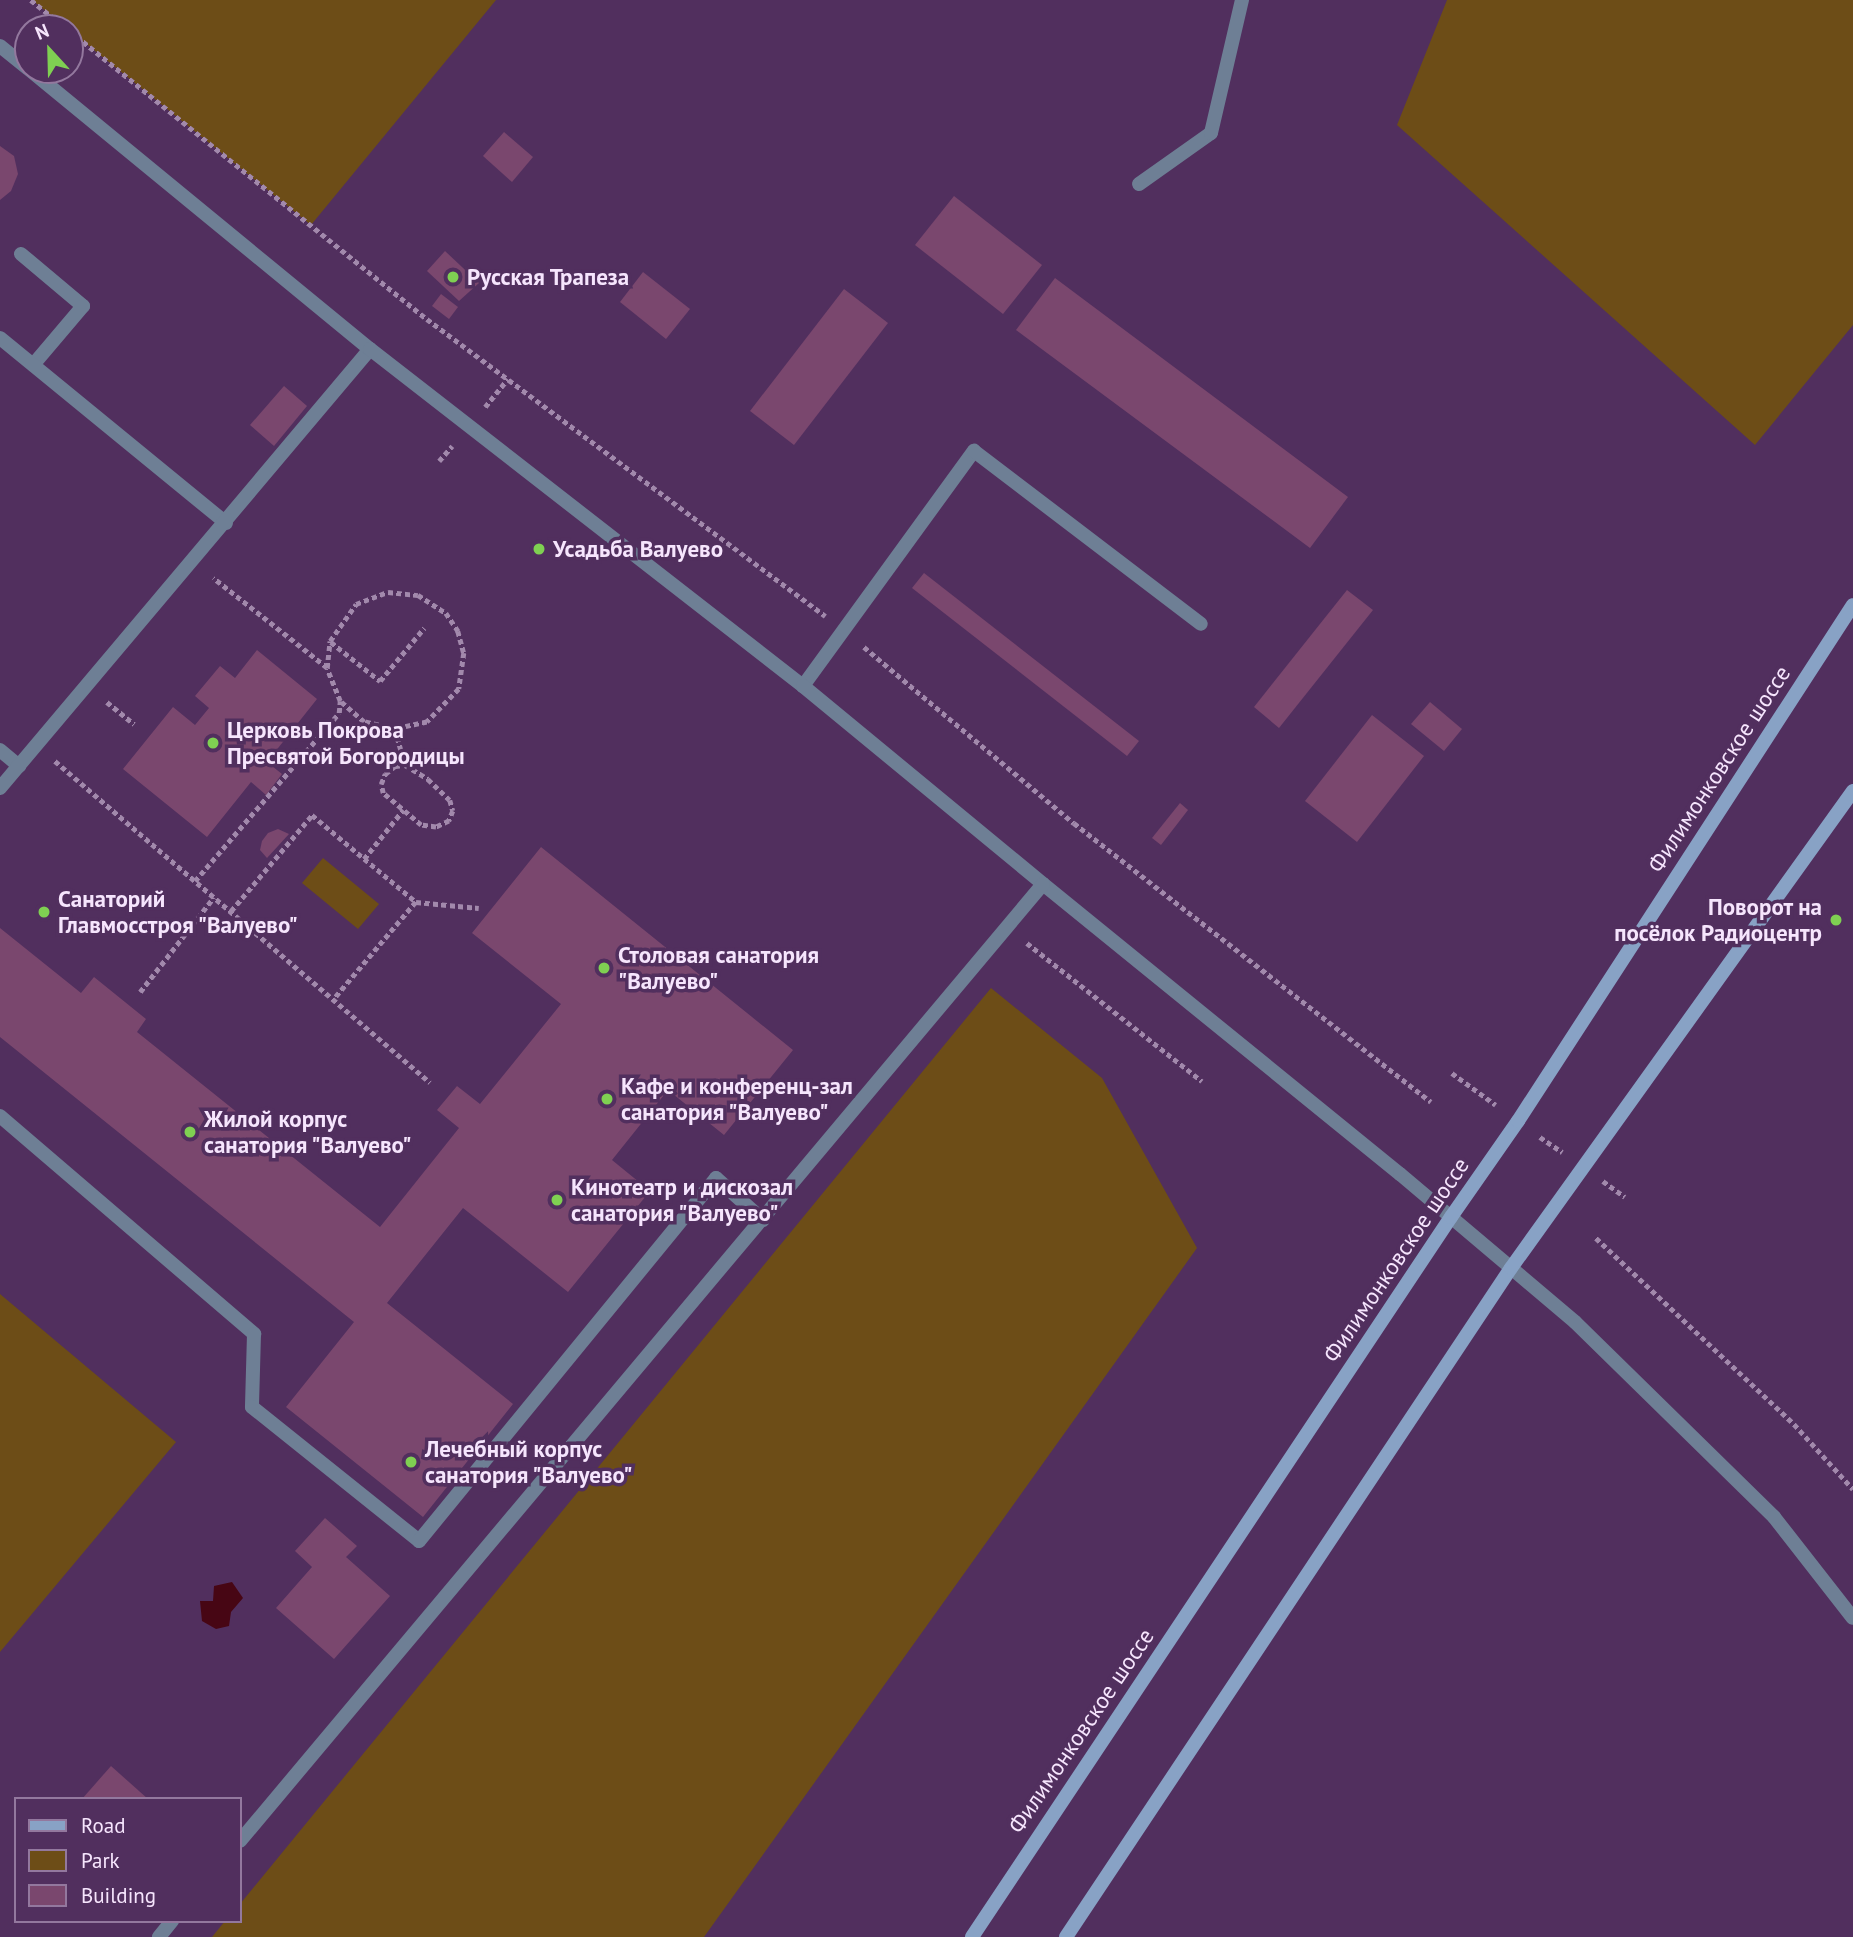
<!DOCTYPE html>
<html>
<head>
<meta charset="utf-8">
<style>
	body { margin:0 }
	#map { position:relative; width:1853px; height:1937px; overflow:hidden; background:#512f5e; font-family:"PT Sans",sans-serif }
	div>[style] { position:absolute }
	.green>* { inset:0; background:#6d4d17 }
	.water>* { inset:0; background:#470614 }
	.building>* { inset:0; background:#7a476e }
	.path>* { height:4.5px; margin-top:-2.25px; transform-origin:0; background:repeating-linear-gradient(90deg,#a289ac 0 5px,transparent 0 8.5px) }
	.service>* { height:14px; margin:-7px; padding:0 7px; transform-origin:7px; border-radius:7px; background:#6e7f95 }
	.minor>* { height:14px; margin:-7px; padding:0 7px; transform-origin:7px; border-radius:7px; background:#6e7f95 }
	.tertiary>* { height:14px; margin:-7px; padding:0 7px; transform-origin:7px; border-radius:7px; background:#6e7f95 }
	.secondary>* { height:14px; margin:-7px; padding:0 7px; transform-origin:7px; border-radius:7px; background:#88a2c5 }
	.dots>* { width:19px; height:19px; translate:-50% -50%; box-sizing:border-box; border:4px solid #512f5e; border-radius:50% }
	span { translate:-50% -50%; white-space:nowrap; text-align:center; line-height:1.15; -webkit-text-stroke:7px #512f5e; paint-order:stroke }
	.poi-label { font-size:23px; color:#f6e5fd; font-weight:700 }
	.left { translate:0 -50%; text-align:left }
	.right { translate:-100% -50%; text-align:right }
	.street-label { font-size:23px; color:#f6e5fd }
	.legend { position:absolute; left:14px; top:1797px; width:228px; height:126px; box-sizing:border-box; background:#512f5e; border:2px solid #93789e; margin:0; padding:9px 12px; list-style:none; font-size:21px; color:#f6e5fd }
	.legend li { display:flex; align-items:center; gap:14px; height:35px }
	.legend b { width:35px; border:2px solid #93789e }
	.north { position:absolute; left:14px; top:14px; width:70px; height:70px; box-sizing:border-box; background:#512f5e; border:2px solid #93789e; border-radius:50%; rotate:338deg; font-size:19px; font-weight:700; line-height:28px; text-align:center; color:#f6e5fd }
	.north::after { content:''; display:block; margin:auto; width:24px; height:32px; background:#7fd052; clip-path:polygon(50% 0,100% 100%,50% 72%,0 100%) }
</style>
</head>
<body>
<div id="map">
	<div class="green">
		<div style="clip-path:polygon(32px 0,496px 0,311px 225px)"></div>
		<div style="clip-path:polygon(1447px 0,1853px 0,1853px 325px,1755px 445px,1397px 125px)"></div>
		<div style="clip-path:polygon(323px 858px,379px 904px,358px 929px,302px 883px)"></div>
		<div style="clip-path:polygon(991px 988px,1102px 1078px,1197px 1248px,704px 1937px,212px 1937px,225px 1921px,240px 1921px,240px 1904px)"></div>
		<div style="clip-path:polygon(0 1294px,176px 1442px,0 1652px)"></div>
	</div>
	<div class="water">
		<div style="clip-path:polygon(232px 1582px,243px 1598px,231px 1612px,229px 1626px,216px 1629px,202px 1621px,200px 1601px,213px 1601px,214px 1586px)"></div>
	</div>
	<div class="building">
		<div style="clip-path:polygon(504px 132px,533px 157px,512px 182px,483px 156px)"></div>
		<div style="clip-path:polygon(0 146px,14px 156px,18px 174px,11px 191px,0 200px)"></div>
		<div style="clip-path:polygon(954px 196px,1042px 265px,1003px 314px,915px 245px)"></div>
		<div style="clip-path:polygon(445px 251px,479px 283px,459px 301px,427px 271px)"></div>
		<div style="clip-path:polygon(643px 272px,690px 309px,666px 339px,620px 302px)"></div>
		<div style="clip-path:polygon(1055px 278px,1348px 497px,1310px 548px,1016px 330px)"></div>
		<div style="clip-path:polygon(844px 289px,888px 323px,794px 445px,750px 411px)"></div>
		<div style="clip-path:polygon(441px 294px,458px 307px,449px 319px,432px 306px)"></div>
		<div style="clip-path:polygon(284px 386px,307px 406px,274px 446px,250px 425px)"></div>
		<div style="clip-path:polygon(924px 573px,1139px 741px,1127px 756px,912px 588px)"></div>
		<div style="clip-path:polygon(1347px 590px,1373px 610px,1279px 728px,1254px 707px)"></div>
		<div style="clip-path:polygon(257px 650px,317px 699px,267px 762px,282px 774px,266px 795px,251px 782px,207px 837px,123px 769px,173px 707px,195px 725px,209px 708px,195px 696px,220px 666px,235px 678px)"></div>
		<div style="clip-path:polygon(1430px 702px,1462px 729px,1444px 751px,1411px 724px)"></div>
		<div style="clip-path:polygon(1372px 715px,1424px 756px,1357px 842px,1305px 801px)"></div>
		<div style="clip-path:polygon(1180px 803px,1188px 810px,1161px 845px,1152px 838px)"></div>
		<div style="clip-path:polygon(278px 829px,289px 834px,267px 858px,260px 850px,262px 841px,268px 833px)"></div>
		<div style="clip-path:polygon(541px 847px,793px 1050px,724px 1135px,668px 1090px,612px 1160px,650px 1191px,568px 1292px,463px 1208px,387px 1303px,513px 1404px,423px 1517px,286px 1407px,354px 1322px,0 1037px,0 928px,81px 993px,94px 977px,146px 1019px,137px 1032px,380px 1227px,459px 1128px,437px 1110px,457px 1086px,480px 1104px,561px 1004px,472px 933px)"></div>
		<div style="clip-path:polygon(325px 1518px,357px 1546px,346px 1557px,390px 1596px,334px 1659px,276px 1608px,312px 1567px,295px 1551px)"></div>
		<div style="clip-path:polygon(111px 1766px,148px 1799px,82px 1799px)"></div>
	</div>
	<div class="path">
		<div style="left:31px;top:0;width:45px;rotate:38.7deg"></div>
		<div style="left:70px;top:31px;width:459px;rotate:38.9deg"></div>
		<div style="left:427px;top:319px;width:497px;rotate:36.7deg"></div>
		<div style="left:485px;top:407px;width:36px;rotate:-51deg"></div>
		<div style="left:439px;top:461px;width:20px;rotate:-49deg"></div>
		<div style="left:331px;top:642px;width:63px;rotate:38.5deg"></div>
		<div style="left:380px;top:681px;width:69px;rotate:-50.3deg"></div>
		<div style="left:864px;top:647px;width:274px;rotate:40deg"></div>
		<div style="left:1074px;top:823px;width:453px;rotate:38deg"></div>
		<div style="left:327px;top:668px;width:27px;rotate:-84deg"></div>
		<div style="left:330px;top:641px;width:45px;rotate:-54.9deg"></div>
		<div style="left:356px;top:604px;width:34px;rotate:-21deg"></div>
		<div style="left:388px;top:592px;width:30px;rotate:6deg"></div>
		<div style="left:418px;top:595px;width:33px;rotate:33deg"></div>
		<div style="left:446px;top:613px;width:22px;rotate:56deg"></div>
		<div style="left:458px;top:631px;width:23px;rotate:75deg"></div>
		<div style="left:464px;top:653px;width:36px;rotate:98deg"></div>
		<div style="left:459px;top:689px;width:46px;rotate:134.1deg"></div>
		<div style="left:427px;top:722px;width:33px;rotate:168deg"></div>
		<div style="left:395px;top:729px;width:32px;rotate:-167deg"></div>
		<div style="left:364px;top:722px;width:30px;rotate:-139deg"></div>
		<div style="left:107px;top:702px;width:35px;rotate:39deg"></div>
		<div style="left:395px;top:729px;width:37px;rotate:74deg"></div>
		<div style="left:55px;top:761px;width:494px;rotate:40.6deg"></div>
		<div style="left:405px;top:765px;width:27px;rotate:31deg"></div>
		<div style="left:428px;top:779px;width:30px;rotate:44deg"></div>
		<div style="left:450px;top:800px;width:11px;rotate:75deg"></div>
		<div style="left:453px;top:811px;width:11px;rotate:112deg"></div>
		<div style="left:449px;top:821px;width:14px;rotate:155deg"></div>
		<div style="left:436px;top:827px;width:15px;rotate:-172deg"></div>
		<div style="left:421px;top:825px;width:50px;rotate:-139.9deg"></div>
		<div style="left:383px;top:793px;width:9px;rotate:-103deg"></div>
		<div style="left:381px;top:784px;width:11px;rotate:-68deg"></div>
		<div style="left:385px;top:774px;width:13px;rotate:-39deg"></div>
		<div style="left:395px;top:766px;width:10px;rotate:-6deg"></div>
		<div style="left:364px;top:859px;width:63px;rotate:-51.5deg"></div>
		<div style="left:195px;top:881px;width:221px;rotate:-49.4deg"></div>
		<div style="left:339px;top:713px;width:12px;rotate:-85deg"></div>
		<div style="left:340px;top:701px;width:35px;rotate:-112deg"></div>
		<div style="left:327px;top:668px;width:145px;rotate:-141.7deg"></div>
		<div style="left:416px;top:902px;width:63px;rotate:5.4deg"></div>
		<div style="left:231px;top:911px;width:126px;rotate:-49.8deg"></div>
		<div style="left:312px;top:815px;width:136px;rotate:39.9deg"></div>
		<div style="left:416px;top:902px;width:127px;rotate:130.2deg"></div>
		<div style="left:1027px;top:943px;width:223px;rotate:38.3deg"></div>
		<div style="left:140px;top:992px;width:120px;rotate:-52.1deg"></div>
		<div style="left:1452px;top:1073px;width:54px;rotate:36deg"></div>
		<div style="left:1540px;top:1137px;width:27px;rotate:34deg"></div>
		<div style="left:1603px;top:1181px;width:27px;rotate:36deg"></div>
		<div style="left:1596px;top:1238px;width:272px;rotate:43.2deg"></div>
		<div style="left:1794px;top:1424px;width:88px;rotate:47.8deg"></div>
	</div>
	<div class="service">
		<div style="left:1139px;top:184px;width:88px;rotate:-35.3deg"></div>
		<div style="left:1211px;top:133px;width:137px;rotate:-76.9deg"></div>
		<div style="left:21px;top:254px;width:81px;rotate:40deg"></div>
		<div style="left:83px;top:306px;width:77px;rotate:130.3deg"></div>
		<div style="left:0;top:338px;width:292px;rotate:39.3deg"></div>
		<div style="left:803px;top:686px;width:291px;rotate:-54deg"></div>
		<div style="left:974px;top:451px;width:285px;rotate:37.3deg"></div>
		<div style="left:0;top:750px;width:25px;rotate:40deg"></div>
		<div style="left:0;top:788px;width:574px;rotate:-49.87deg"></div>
		<div style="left:0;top:1116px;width:335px;rotate:40.6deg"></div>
		<div style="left:254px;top:1334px;width:73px;rotate:91.6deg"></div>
		<div style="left:252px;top:1407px;width:214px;rotate:38.7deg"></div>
		<div style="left:419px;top:1541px;width:469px;rotate:-50.7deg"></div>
		<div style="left:716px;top:1178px;width:63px;rotate:41.8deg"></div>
	</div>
	<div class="minor">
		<div style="left:1043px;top:884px;width:460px;rotate:39.1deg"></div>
		<div style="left:1400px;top:1174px;width:229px;rotate:40.2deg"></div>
		<div style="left:1575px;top:1322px;width:279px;rotate:44.4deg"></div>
		<div style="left:1774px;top:1517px;width:128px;rotate:52deg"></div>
	</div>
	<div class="tertiary">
		<div style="left:0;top:46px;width:36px;rotate:39deg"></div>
		<div style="left:30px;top:70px;width:440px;rotate:39.4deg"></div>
		<div style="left:370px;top:349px;width:549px;rotate:37.89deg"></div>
		<div style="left:803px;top:686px;width:311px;rotate:39.5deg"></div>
		<div style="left:1043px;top:884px;width:1249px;rotate:130deg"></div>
		<div style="left:159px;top:1937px;width:21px;rotate:-51deg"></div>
	</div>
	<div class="secondary">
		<div style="left:972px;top:1937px;width:865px;rotate:-56.37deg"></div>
		<div style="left:1451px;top:1217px;width:117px;rotate:-55.1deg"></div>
		<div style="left:1518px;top:1121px;width:615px;rotate:-57.01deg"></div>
		<div style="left:1066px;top:1937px;width:803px;rotate:-56.37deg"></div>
		<div style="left:1511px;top:1268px;width:587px;rotate:-54.36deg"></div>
	</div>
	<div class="dots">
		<div style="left:453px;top:277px;background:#7fd052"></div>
		<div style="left:539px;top:549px;background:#7fd052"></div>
		<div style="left:213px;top:743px;background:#7fd052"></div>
		<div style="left:44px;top:912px;background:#7fd052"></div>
		<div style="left:1836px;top:920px;background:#7fd052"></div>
		<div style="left:604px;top:968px;background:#7fd052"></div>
		<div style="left:607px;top:1099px;background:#7fd052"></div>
		<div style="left:190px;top:1132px;background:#7fd052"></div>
		<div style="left:557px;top:1200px;background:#7fd052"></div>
		<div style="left:411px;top:1462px;background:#7fd052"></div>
	</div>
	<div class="poi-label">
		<span class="left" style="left:467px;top:277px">Русская Трапеза</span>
		<span class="left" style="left:553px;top:549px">Усадьба Валуево</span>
		<span class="left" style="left:227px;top:743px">Церковь Покрова<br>Пресвятой Богородицы</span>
		<span class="left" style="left:58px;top:912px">Санаторий<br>Главмосстроя "Валуево"</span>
		<span class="right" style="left:1822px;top:920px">Поворот на<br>посёлок Радиоцентр</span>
		<span class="left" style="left:618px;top:968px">Столовая санатория<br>"Валуево"</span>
		<span class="left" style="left:621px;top:1099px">Кафе и конференц-зал<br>санатория "Валуево"</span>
		<span class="left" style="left:204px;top:1132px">Жилой корпус<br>санатория "Валуево"</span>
		<span class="left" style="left:571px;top:1200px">Кинотеатр и дискозал<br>санатория "Валуево"</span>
		<span class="left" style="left:425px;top:1462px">Лечебный корпус<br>санатория "Валуево"</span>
	</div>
	<div class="street-label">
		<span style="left:1719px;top:769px;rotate:-57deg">Филимонковское шоссе</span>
		<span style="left:1396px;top:1260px;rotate:-56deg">Филимонковское шоссе</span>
		<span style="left:1081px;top:1731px;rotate:-56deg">Филимонковское шоссе</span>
	</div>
	<ul class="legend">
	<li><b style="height:9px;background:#88a2c5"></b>Road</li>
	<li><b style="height:19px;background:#6d4d17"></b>Park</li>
	<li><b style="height:19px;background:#7a476e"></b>Building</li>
	</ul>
	<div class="north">N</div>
</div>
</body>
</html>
